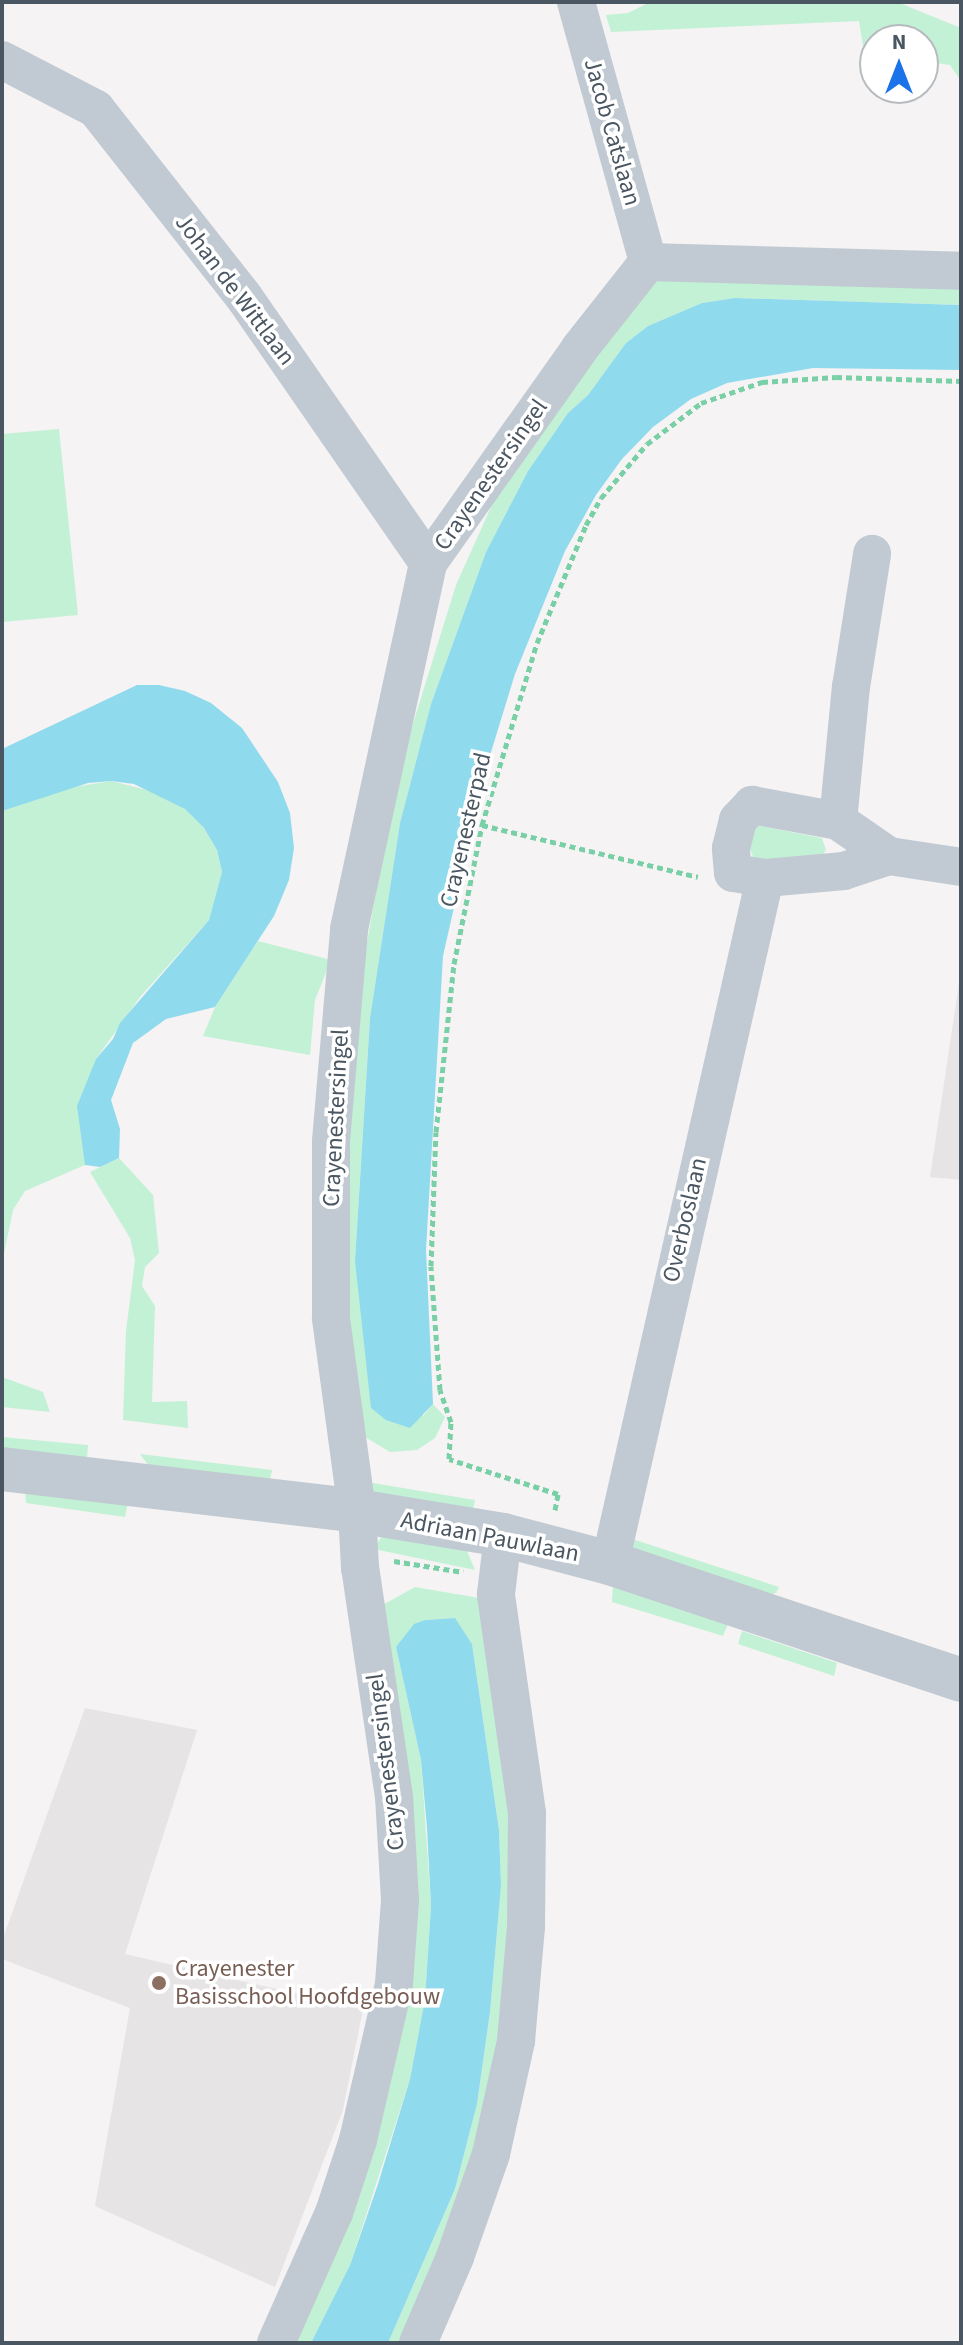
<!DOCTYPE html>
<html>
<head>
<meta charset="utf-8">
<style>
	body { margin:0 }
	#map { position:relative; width:963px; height:2345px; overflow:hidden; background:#f5f3f3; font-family:"Source Sans 3",sans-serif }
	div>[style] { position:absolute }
	.education>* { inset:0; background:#e6e4e5 }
	.green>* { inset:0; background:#c3f1d5 }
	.water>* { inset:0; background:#90daee }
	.path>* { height:5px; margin-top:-2.5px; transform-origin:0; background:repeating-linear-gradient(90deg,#7ad0a6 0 6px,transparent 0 10px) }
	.minor>* { height:38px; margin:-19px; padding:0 19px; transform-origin:19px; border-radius:19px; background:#c1cad2 }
	.tertiary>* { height:44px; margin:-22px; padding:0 22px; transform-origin:22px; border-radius:22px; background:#c1cad2 }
	.dots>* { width:22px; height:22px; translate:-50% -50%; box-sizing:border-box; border:4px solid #fff; border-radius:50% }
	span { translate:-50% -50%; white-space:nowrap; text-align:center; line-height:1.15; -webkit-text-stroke:7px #fff; paint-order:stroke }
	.street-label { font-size:24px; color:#4a5661 }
	.education-label { font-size:24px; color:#785e54 }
	.left { translate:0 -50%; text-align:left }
	.frame { position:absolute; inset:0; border:4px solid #4a5661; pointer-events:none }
	.north { position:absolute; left:859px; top:24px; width:80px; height:80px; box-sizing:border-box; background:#fff; border:2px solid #b7bbc0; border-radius:50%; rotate:0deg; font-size:22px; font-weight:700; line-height:32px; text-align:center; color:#4a5661 }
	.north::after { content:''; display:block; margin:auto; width:28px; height:36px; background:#1a73e8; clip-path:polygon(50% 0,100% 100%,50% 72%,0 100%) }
</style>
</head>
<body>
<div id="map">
	<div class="education">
		<div style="clip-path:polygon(961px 970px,961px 1180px,930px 1177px)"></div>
		<div style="clip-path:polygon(85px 1708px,197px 1730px,125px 1954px,363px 2009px,343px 2110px,275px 2287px,95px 2206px,130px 2008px,2px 1959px,2px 1941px)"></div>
	</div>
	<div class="green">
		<div style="clip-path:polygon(650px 2px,897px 2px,961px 28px,961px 81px,950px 65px,923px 61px,923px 40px,875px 40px,875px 64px,864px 52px,859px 21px,611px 32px,606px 15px,628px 13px)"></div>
		<div style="clip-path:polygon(653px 279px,961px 284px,961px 305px,735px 298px,702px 303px,648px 326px,626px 343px,588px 395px,568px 413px,528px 471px,486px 552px,431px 704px,400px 823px,370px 1018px,355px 1261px,423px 1416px,433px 1404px,445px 1417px,435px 1438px,417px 1450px,390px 1452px,365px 1437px,345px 1305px,348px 1096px,363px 964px,398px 772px,456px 585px,495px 498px,546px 413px)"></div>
		<div style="clip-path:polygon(59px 429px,78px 615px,2px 622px,2px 434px)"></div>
		<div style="clip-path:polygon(111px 781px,159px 793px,185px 809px,204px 828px,217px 850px,222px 872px,209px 920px,140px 997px,96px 1059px,85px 1165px,25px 1191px,13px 1210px,2px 1263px,2px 811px,62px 789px)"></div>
		<div style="clip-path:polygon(756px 825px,822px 838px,826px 850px,820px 858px,754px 859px,747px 842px)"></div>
		<div style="clip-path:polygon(258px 941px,331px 960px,315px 1000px,310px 1055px,203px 1036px,215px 1007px)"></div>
		<div style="clip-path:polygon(119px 1158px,153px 1195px,159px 1253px,145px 1267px,142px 1286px,155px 1306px,152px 1402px,187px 1401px,188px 1428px,123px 1420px,126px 1331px,135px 1260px,130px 1238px,90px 1172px)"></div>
		<div style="clip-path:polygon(2px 1377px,43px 1392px,50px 1412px,2px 1407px)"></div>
		<div style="clip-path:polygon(2px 1437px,88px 1445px,87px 1459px,2px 1450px)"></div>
		<div style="clip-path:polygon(140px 1454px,272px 1470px,269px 1485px,151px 1469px)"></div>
		<div style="clip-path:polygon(367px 1482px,475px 1500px,472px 1514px,372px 1497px)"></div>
		<div style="clip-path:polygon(25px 1490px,128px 1502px,125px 1517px,26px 1503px)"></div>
		<div style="clip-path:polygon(382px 1536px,467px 1551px,475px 1570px,374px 1549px)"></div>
		<div style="clip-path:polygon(623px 1536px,779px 1587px,776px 1593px,760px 1598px,632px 1554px)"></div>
		<div style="clip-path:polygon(613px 1586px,728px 1624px,723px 1636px,612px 1602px)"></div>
		<div style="clip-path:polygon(415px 1587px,479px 1598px,510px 1783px,509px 1987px,472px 2175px,405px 2343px,388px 2343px,455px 2189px,477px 2104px,490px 2012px,501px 1886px,499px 1830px,472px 1644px,454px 1618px,425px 1620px,396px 1647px,421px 1760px,431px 1906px,425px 1999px,410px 2079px,350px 2265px,311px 2343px,289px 2343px,400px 2010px,379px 1607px)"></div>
		<div style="clip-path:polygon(742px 1631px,837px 1663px,834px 1676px,738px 1644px)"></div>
	</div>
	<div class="water">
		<div style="clip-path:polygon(735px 298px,961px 305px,961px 370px,813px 368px,727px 383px,691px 399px,653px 427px,622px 459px,596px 495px,565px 551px,515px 674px,484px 775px,443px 956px,426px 1250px,433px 1404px,410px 1428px,386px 1420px,371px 1408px,355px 1261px,370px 1018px,400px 823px,431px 704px,486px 552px,528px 471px,568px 413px,588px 395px,626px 343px,648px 326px,702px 303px)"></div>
		<div style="clip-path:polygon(137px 685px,159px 685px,185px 691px,211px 703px,242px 728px,278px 782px,290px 813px,294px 848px,289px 880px,274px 916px,215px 1007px,166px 1019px,133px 1043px,111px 1100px,120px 1129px,119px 1158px,100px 1167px,85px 1165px,77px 1106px,96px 1059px,113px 1039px,120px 1023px,209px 920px,222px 872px,217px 850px,204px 828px,185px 809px,134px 784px,111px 781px,88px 783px,2px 811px,2px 749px)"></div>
		<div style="clip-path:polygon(455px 1618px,472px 1644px,499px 1830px,501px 1886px,490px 2012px,477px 2104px,455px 2189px,388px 2343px,311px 2343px,350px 2265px,378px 2184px,410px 2079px,425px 1999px,431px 1906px,427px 1828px,421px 1760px,396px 1647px,414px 1624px,425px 1620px)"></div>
	</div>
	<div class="path">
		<div style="left:482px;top:825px;width:222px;rotate:13.5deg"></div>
		<div style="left:555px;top:1510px;width:16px;rotate:-79deg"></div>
		<div style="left:558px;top:1494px;width:114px;rotate:-162.2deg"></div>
		<div style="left:449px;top:1459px;width:37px;rotate:-87deg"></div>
		<div style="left:451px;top:1422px;width:34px;rotate:-109deg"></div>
		<div style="left:440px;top:1390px;width:124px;rotate:-94.2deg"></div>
		<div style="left:431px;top:1266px;width:134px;rotate:-87.9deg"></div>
		<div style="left:436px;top:1132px;width:169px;rotate:-83.9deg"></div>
		<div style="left:454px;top:964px;width:142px;rotate:-78.6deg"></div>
		<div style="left:482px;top:825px;width:190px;rotate:-73.2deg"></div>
		<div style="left:537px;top:643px;width:128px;rotate:-67.4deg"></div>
		<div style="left:586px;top:525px;width:31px;rotate:-61deg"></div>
		<div style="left:601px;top:498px;width:71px;rotate:-49.6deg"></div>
		<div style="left:647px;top:444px;width:68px;rotate:-37.2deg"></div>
		<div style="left:701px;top:403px;width:65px;rotate:-19deg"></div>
		<div style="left:762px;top:382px;width:74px;rotate:-3.9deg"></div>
		<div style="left:836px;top:377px;width:125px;rotate:1.8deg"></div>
		<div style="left:394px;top:1561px;width:70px;rotate:9.1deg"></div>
	</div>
	<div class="minor">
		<div style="left:576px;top:2px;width:270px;rotate:74.5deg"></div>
		<div style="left:2px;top:60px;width:106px;rotate:27.5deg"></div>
		<div style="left:96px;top:109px;width:239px;rotate:51.8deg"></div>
		<div style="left:244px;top:297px;width:323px;rotate:55.3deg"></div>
		<div style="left:648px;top:262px;width:313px;rotate:1.6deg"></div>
		<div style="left:838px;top:821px;width:135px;rotate:-84.5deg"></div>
		<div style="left:851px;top:687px;width:135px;rotate:-81deg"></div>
		<div style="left:889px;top:856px;width:47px;rotate:161.6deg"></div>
		<div style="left:844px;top:871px;width:79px;rotate:174.9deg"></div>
		<div style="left:765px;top:878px;width:32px;rotate:-171deg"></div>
		<div style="left:733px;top:873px;width:25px;rotate:-95deg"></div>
		<div style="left:731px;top:848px;width:29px;rotate:-76deg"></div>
		<div style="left:738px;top:820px;width:21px;rotate:-47deg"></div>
		<div style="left:752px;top:805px;width:87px;rotate:10.5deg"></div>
		<div style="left:838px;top:821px;width:62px;rotate:34.5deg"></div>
		<div style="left:889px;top:856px;width:73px;rotate:8.7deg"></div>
		<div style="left:610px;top:1563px;width:702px;rotate:-77.25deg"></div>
		<div style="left:276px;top:2343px;width:142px;rotate:-66deg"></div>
		<div style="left:334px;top:2213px;width:77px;rotate:-71.8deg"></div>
		<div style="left:358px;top:2140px;width:160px;rotate:-77deg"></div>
		<div style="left:394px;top:1984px;width:84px;rotate:-85.9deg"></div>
		<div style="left:400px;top:1900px;width:103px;rotate:-93.3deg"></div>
		<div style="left:394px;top:1797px;width:232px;rotate:-98.4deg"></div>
		<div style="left:360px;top:1568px;width:57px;rotate:-93deg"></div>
		<div style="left:357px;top:1511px;width:195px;rotate:-97.7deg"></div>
		<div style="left:331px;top:1318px;width:177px;rotate:-90deg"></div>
		<div style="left:331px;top:1141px;width:213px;rotate:-85.1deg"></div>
		<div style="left:349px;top:929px;width:374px;rotate:-77.8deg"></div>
		<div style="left:428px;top:563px;width:263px;rotate:-54.7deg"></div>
		<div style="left:580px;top:348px;width:110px;rotate:-51.7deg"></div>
		<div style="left:418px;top:2343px;width:94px;rotate:-66.7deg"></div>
		<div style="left:455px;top:2257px;width:109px;rotate:-70.7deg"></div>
		<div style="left:491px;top:2154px;width:116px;rotate:-77.5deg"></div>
		<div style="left:516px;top:2041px;width:114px;rotate:-85deg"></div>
		<div style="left:526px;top:1927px;width:114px;rotate:-89.5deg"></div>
		<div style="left:527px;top:1813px;width:221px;rotate:-98.1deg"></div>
		<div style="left:496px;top:1594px;width:59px;rotate:-83.2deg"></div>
	</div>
	<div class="tertiary">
		<div style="left:2px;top:1469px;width:357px;rotate:6.7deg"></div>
		<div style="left:357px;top:1511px;width:148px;rotate:9.3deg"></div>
		<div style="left:503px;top:1535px;width:111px;rotate:14.7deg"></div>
		<div style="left:610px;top:1563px;width:370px;rotate:18.4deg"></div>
	</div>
	<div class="dots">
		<div style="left:159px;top:1983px;background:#8d6e63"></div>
	</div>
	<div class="street-label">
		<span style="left:612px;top:132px;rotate:74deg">Jacob Catslaan</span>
		<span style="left:235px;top:290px;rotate:53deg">Johan de Wittlaan</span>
		<span style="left:491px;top:475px;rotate:-55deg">Crayenestersingel</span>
		<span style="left:466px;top:830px;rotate:-77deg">Crayenesterpad</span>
		<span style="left:336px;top:1118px;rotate:-87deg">Crayenestersingel</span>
		<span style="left:685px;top:1220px;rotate:-77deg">Overboslaan</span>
		<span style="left:490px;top:1537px;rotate:11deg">Adriaan Pauwlaan</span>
		<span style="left:386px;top:1762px;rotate:-97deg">Crayenestersingel</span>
	</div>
	<div class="education-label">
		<span class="left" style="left:175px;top:1983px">Crayenester<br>Basisschool Hoofdgebouw</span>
	</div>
	<div class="frame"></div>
	<div class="north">N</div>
</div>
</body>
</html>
